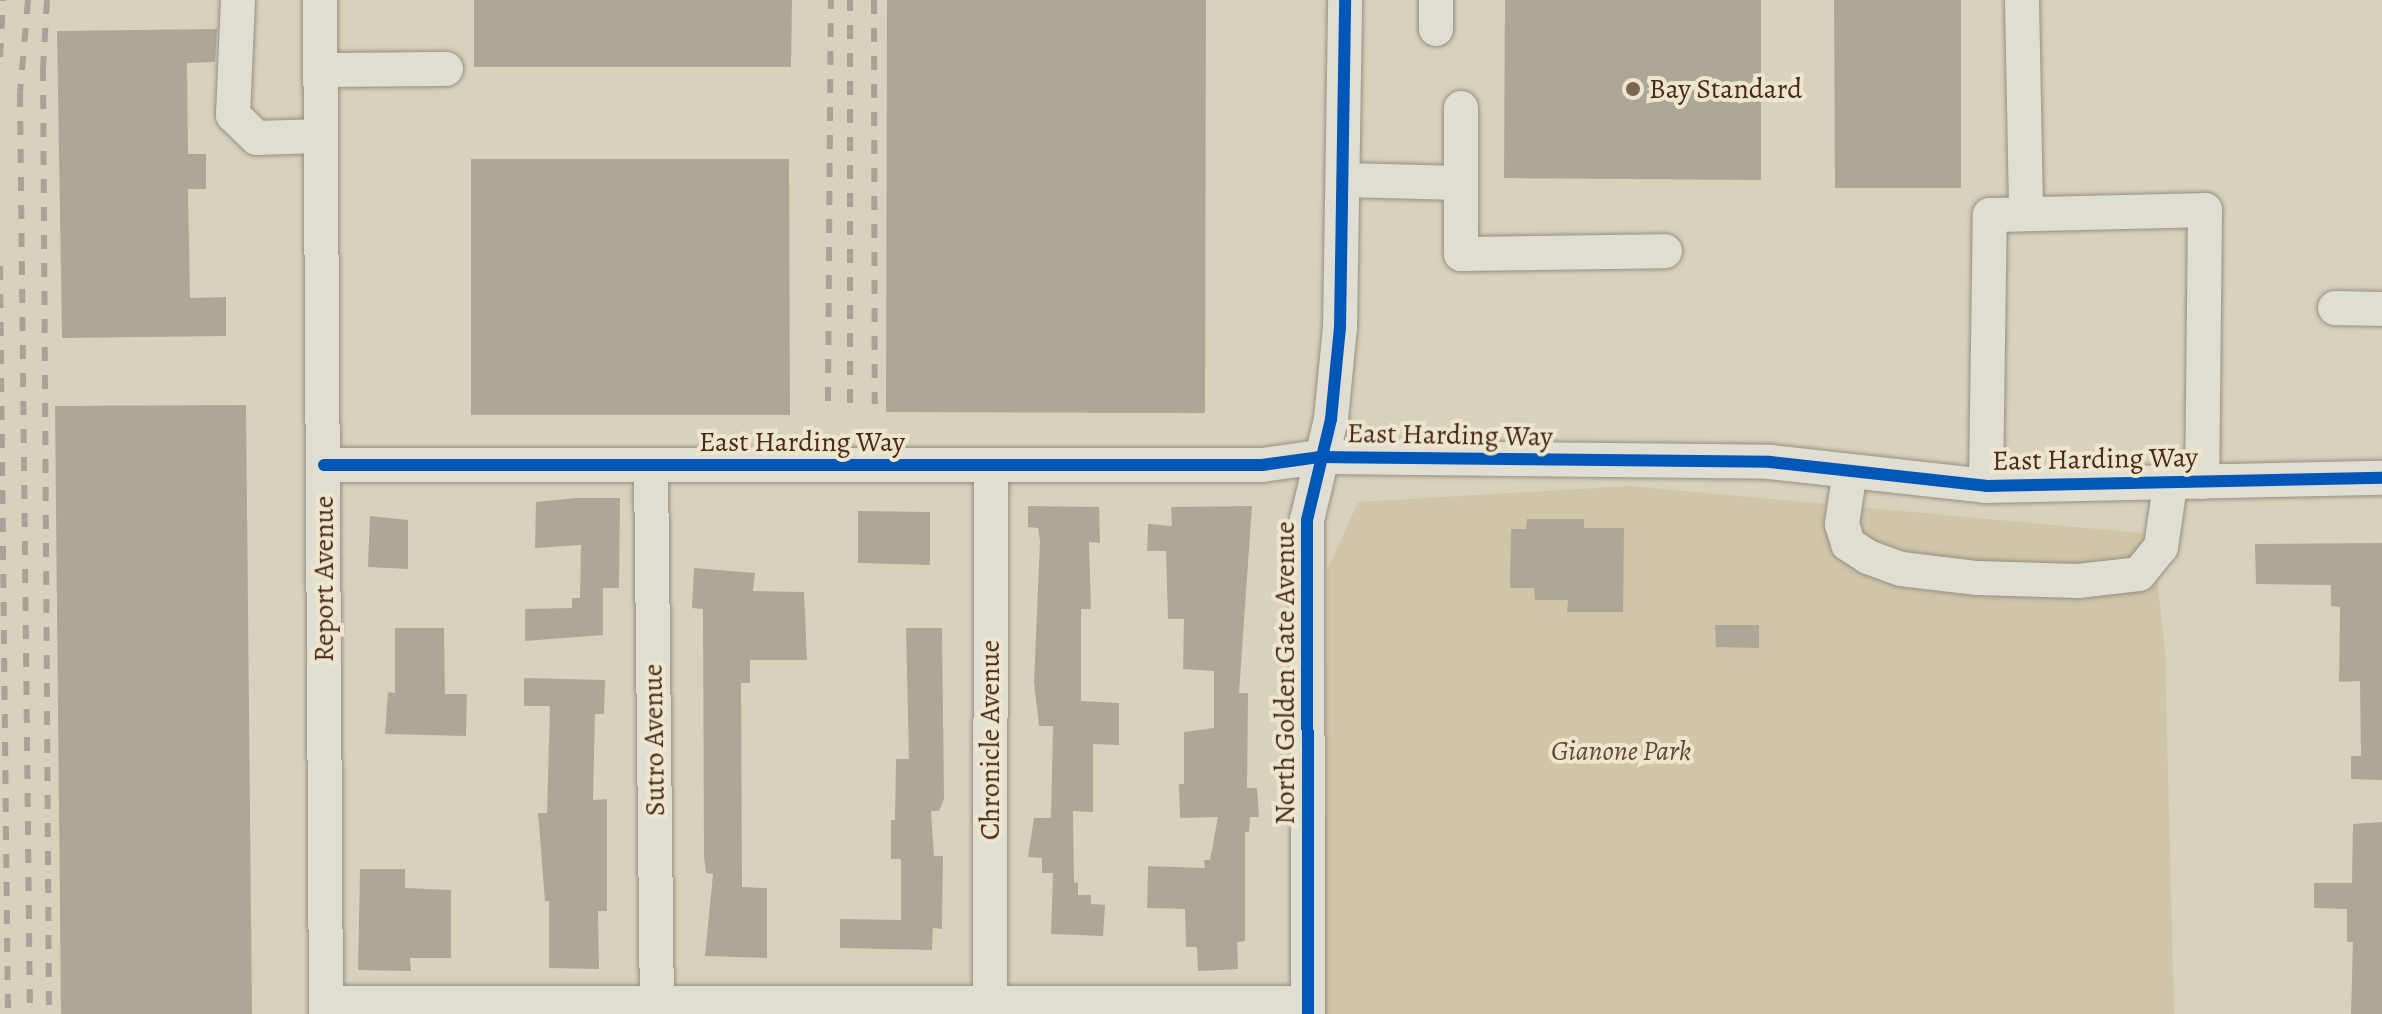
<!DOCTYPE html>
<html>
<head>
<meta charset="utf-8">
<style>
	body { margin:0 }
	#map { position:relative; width:2382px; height:1014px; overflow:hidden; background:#d8d2bc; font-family:Alegreya,serif }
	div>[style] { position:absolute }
	.green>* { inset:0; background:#d0c5a8 }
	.building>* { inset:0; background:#ada797 }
	.roads { filter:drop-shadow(0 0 2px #968e81) drop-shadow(0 0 2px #968e81) }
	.minor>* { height:34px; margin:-17px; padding:0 17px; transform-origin:17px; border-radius:17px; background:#e0ded3 }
	.rail>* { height:6px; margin-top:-3px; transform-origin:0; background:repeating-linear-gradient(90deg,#a8a298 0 14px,transparent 0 28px) }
	.cycleway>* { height:12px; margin:-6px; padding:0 6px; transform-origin:6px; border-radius:6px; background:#0057b8 }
	.dots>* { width:22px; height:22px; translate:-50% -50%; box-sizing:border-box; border:4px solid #ede6cc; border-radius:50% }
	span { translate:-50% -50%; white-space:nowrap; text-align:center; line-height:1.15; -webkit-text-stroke:8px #ede6cc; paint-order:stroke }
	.poi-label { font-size:28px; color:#4a291b }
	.left { translate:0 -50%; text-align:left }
	.street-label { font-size:28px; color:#4a291b }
	.park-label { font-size:28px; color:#634634; font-style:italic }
</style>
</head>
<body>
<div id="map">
	<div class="green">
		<div style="clip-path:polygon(1630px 486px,2152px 534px,2165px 651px,2174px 1014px,1325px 1014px,1327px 571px,1358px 502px)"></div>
	</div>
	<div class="building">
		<div style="clip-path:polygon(474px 0,792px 0,791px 67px,474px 67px)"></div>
		<div style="clip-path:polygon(887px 0,1206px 0,1205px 413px,886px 412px)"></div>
		<div style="clip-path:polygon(1505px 0,1761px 0,1761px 180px,1504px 178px)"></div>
		<div style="clip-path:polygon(1834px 0,1961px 0,1961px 188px,1835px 188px)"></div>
		<div style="clip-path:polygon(217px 29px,215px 62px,187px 63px,188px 154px,206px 154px,206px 189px,188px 189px,190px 298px,226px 297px,226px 336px,62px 338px,57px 31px)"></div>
		<div style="clip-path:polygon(471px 159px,789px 159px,790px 415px,471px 415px)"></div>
		<div style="clip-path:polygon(246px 405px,252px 1014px,61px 1014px,55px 406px)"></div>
		<div style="clip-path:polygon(575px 498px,620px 498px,619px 588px,603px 588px,603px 635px,525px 641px,525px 609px,572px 608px,572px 598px,580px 598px,581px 545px,535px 548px,536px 502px)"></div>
		<div style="clip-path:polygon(1028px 506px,1099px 507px,1100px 543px,1089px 542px,1091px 609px,1081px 609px,1081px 701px,1119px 703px,1119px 745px,1093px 744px,1093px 812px,1073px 811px,1074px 882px,1078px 883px,1078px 895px,1091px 895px,1091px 904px,1105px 905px,1103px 936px,1051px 934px,1053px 873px,1042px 873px,1042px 858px,1028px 857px,1034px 818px,1051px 818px,1053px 726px,1039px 726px,1034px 682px,1040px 541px,1038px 528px,1028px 527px)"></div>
		<div style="clip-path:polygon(1252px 506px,1239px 693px,1248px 693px,1247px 788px,1257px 788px,1259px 817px,1250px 817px,1249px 832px,1245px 832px,1245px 941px,1237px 942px,1238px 969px,1198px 971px,1197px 947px,1186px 947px,1185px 909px,1147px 908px,1148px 866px,1205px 868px,1204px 860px,1210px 860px,1218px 817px,1180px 818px,1179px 784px,1184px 784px,1184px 732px,1214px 728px,1214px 671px,1183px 669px,1184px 619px,1168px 619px,1166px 551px,1147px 551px,1148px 524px,1172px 526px,1171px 507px)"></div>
		<div style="clip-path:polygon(858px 511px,930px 512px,930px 565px,858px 563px)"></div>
		<div style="clip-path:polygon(370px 516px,408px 520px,408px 569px,368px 567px)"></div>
		<div style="clip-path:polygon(1527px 519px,1584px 519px,1584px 528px,1624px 528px,1623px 612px,1567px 612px,1568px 600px,1535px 600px,1534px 588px,1510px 588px,1511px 529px,1526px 529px)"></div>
		<div style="clip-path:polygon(2382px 543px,2382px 780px,2351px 779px,2351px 756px,2361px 756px,2360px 681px,2339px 682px,2340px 607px,2331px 606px,2331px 585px,2256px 584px,2255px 544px)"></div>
		<div style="clip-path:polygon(694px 568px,755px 573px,753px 591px,804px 592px,807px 660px,750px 660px,750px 683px,741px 683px,742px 887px,767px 888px,767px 958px,705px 956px,713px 874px,706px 873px,704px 856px,703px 609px,692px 608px)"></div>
		<div style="clip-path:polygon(1715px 625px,1759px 625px,1759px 648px,1716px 647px)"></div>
		<div style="clip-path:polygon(395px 628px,444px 628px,445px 694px,467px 694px,466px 736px,385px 734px,388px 692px,395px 693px)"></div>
		<div style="clip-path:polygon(906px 628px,942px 628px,944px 799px,939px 811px,931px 811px,934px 856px,943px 856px,942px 929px,933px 928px,932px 950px,840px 948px,840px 919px,901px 920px,901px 859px,891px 859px,891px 820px,895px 820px,896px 759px,909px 759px)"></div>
		<div style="clip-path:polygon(524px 678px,605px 680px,604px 714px,595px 714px,593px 800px,607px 799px,607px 911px,598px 911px,599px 969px,549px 968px,549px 901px,545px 901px,538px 813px,547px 813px,550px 706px,524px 706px)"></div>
		<div style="clip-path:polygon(2382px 822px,2382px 1014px,2351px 1014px,2353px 942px,2347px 942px,2347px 909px,2314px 908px,2314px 883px,2352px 883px,2353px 824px)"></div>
		<div style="clip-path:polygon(360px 869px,405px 869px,405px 888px,451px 890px,451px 958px,410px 958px,411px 971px,358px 970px)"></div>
	</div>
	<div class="roads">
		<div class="minor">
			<div style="left:238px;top:0;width:115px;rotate:92.5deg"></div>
			<div style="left:233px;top:115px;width:33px;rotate:44deg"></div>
			<div style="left:257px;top:138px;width:64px;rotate:-1.8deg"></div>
			<div style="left:320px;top:0;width:1014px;rotate:89.66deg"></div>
			<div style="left:1436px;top:0;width:29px;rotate:90deg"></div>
			<div style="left:2022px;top:0;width:214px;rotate:88.9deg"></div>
			<div style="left:321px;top:70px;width:125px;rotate:-0.5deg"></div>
			<div style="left:1343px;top:180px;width:118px;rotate:1.5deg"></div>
			<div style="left:1461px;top:183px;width:75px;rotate:-90deg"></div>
			<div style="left:1461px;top:183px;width:71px;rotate:90deg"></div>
			<div style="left:1461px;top:254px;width:204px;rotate:-0.8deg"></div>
			<div style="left:2335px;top:308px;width:47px;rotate:1.2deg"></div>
			<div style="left:324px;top:465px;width:938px"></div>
			<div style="left:1262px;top:465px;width:59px;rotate:-7.9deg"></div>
			<div style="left:1320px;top:457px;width:450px;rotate:0.6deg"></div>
			<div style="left:1770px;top:462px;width:217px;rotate:6.3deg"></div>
			<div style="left:1986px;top:486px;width:396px;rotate:-1.2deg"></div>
			<div style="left:651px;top:466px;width:548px;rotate:89.37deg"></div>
			<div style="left:1850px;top:471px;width:54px;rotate:98.6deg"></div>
			<div style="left:1842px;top:524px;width:21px;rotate:73deg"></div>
			<div style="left:1848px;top:544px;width:24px;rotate:33deg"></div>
			<div style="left:1868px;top:557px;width:35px;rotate:20deg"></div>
			<div style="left:1901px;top:569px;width:77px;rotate:6.8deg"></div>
			<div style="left:1977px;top:578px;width:101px;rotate:1.7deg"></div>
			<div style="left:2078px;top:581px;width:61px;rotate:-6.5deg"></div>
			<div style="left:2139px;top:574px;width:35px;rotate:-51deg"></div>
			<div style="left:2161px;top:547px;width:63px;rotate:-81.7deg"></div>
			<div style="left:1986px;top:486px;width:271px;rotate:-89.2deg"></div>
			<div style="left:1990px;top:215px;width:215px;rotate:-1.3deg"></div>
			<div style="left:2205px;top:210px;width:272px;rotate:90.6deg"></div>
			<div style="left:326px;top:1003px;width:982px"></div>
			<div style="left:990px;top:1014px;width:549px;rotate:-89.9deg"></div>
			<div style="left:1308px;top:1014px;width:494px;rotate:-90.1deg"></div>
			<div style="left:1307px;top:520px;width:104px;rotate:-76.6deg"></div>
			<div style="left:1331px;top:419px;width:91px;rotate:-84.4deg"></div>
			<div style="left:1340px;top:328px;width:328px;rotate:-89.1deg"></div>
		</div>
	</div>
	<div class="rail">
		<div style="left:28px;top:0;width:93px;rotate:94.9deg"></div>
		<div style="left:20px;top:93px;width:921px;rotate:89.38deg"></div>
		<div style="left:47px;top:0;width:67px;rotate:93.4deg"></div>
		<div style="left:43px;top:67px;width:947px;rotate:89.64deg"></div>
		<div style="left:874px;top:0;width:404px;rotate:89.9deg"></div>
		<div style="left:0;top:57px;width:57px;rotate:-87deg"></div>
		<div style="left:0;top:266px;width:748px;rotate:89.39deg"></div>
		<div style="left:828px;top:401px;width:401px;rotate:-89.6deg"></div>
		<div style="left:850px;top:403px;width:403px;rotate:-90deg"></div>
	</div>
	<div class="cycleway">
		<div style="left:324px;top:465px;width:938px"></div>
		<div style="left:1262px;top:465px;width:59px;rotate:-7.9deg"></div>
		<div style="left:1320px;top:457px;width:450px;rotate:0.6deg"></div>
		<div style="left:1770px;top:462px;width:217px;rotate:6.3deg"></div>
		<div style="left:1986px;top:486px;width:396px;rotate:-1.2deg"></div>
		<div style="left:1308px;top:1014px;width:494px;rotate:-90.1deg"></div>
		<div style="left:1307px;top:520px;width:104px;rotate:-76.6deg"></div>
		<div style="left:1331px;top:419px;width:91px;rotate:-84.4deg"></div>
		<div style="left:1340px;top:328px;width:328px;rotate:-89.1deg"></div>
	</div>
	<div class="dots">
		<div style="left:1633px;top:89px;background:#7c6453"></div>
	</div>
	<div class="poi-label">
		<span class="left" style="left:1649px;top:89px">Bay Standard</span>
	</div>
	<div class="street-label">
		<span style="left:1450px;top:435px;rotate:1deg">East Harding Way</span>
		<span style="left:802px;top:442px">East Harding Way</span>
		<span style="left:2095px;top:459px;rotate:-1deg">East Harding Way</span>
		<span style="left:324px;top:579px;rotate:-90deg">Report Avenue</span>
		<span style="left:1285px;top:673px;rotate:-90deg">North Golden Gate Avenue</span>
		<span style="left:654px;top:740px;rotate:-91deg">Sutro Avenue</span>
		<span style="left:990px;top:740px;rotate:-90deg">Chronicle Avenue</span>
	</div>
	<div class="park-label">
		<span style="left:1621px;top:751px">Gianone Park</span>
	</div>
</div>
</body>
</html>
